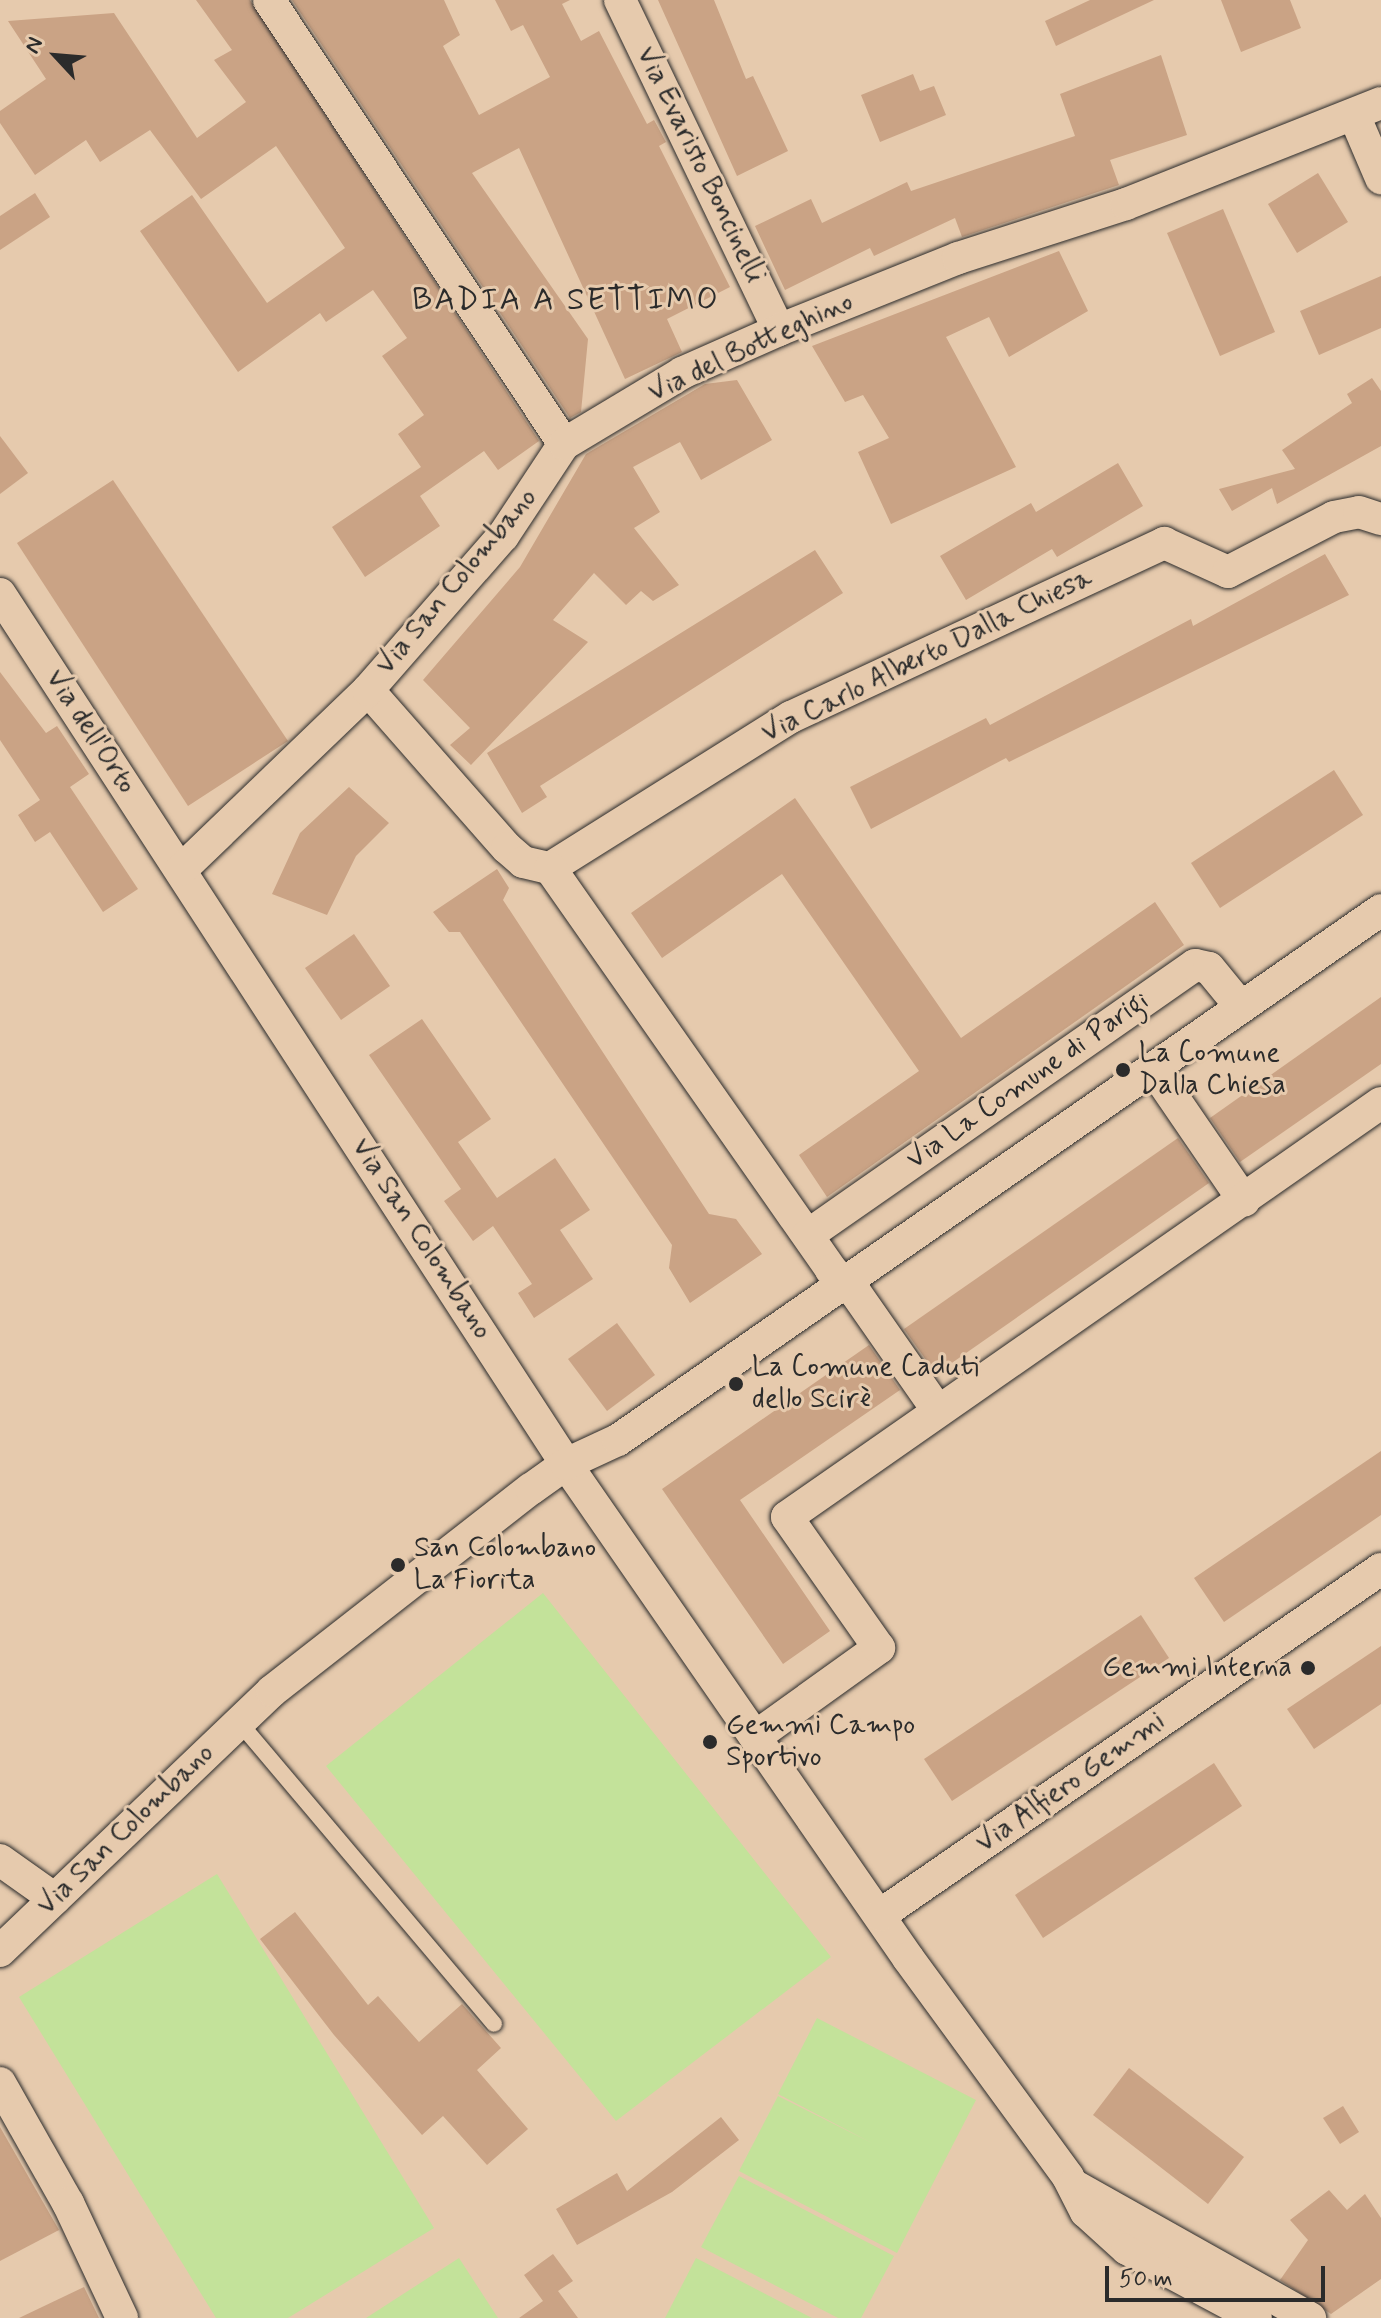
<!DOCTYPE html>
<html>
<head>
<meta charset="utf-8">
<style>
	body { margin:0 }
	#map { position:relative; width:1381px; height:2318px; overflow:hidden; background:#e6caad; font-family:Mynerve,sans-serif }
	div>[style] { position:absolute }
	.green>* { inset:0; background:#c3e29a }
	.building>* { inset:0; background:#caa385 }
	.roads { filter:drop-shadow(0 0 2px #2b2b2b) drop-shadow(0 0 2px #2b2b2b) }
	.lane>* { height:16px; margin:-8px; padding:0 8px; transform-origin:8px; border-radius:8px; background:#e6caad }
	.street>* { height:32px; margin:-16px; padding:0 16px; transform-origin:16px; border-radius:16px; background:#e6caad }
	.dots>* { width:22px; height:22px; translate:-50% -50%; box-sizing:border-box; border:4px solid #e6caad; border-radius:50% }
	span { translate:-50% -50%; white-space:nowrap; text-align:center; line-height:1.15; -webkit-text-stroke:6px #e6caad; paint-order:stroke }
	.street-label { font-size:28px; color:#2b2b2b }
	.poi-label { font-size:28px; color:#2b2b2b }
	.left { translate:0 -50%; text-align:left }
	.right { translate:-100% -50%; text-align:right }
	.quarter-label { font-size:32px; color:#2b2b2b; letter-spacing:2px }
	.north { position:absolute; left:16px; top:16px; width:80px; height:80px; -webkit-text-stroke:6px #e6caad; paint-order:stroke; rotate:296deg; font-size:22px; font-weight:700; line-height:32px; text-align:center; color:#2b2b2b }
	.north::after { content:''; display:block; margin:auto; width:28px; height:36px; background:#2b2b2b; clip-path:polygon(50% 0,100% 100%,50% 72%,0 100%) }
	.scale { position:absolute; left:1105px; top:2266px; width:220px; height:36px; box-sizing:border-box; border:4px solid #2b2b2b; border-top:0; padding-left:10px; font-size:24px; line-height:28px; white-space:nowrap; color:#2b2b2b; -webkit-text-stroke:6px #e6caad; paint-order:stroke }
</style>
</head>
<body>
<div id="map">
	<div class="green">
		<div style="clip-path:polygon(543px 1593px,831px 1957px,616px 2121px,326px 1766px)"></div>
		<div style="clip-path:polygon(217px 1874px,434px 2228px,288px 2318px,216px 2318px,19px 1997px)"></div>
		<div style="clip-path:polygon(817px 2018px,976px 2100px,897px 2253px,739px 2171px,778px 2096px,872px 2143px,778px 2094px)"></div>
		<div style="clip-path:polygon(739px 2176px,894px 2256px,861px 2318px,838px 2318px,701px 2247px)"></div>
		<div style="clip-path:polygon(459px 2258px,498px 2318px,366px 2318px)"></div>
		<div style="clip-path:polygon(696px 2258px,812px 2318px,665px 2318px)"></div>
	</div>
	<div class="building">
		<div style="clip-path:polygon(196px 0,250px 0,539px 441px,498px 470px,484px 451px,420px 496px,440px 526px,365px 577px,332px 527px,421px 467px,398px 434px,424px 415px,382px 356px,407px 338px,373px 290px,326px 322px,320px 313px,238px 372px,140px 231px,192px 195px,267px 303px,345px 248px,276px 146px,201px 199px,150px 130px,100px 162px,86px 140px,35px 175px,0 123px,0 111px,46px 79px,8px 21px,114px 13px,197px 138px,246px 102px,214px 60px,232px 50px)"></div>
		<div style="clip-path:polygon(292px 0,444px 0,460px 35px,443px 46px,479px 115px,550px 77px,523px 25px,511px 31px,495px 0,570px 0,562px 4px,581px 41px,599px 31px,647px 124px,654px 120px,666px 142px,659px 146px,730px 287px,667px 319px,682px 352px,625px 379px,519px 148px,472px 173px,588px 339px,581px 412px,570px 418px)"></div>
		<div style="clip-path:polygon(658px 0,714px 0,746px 79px,753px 76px,788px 151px,737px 176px)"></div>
		<div style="clip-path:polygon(1090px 0,1154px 0,1056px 46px,1045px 21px)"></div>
		<div style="clip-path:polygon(1221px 0,1290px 0,1301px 28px,1241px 52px)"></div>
		<div style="clip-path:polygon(1161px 55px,1187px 135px,1110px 160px,1119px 185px,962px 237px,955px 218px,874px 256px,870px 248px,785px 290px,755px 226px,811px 199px,822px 223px,907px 182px,911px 191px,1075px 136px,1060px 94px)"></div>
		<div style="clip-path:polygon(913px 74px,920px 91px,934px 86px,946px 115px,880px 142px,861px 95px)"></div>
		<div style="clip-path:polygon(1318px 173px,1348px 222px,1297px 253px,1268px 204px)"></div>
		<div style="clip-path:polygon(35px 193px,50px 217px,0 250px,0 216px)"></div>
		<div style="clip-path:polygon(1223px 209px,1275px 332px,1220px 356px,1167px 233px)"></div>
		<div style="clip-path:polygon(1059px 251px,1088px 311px,1009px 357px,989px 317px,946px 337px,1016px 467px,891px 524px,858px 452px,889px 438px,863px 395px,845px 402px,812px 346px)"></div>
		<div style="clip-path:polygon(1381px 276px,1381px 328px,1319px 355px,1300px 311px)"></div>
		<div style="clip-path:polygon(1372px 378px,1381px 391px,1381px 446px,1277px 504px,1272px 488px,1232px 511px,1219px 489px,1295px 469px,1282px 450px,1352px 403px,1347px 394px)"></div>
		<div style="clip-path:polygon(737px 380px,772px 440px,701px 480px,680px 442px,633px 467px,660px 512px,634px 528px,679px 585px,653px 601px,641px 591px,626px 605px,594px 573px,553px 620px,588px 642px,471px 765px,450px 745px,470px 728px,423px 680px,520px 567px,586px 454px,705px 384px)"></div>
		<div style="clip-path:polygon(0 436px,28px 473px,0 494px)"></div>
		<div style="clip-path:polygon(1118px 463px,1143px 506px,1057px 557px,1052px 549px,966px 600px,940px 556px,1031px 503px,1036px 512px)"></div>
		<div style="clip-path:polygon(113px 480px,288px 741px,188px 806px,17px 543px)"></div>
		<div style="clip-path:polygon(815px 550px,843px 593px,540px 786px,547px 797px,522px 813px,487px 753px)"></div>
		<div style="clip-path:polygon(1325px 554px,1349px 595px,1009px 762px,1006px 758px,871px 829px,850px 787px,986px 718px,990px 725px,1191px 619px,1193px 626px)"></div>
		<div style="clip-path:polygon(0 672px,46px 733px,57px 726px,89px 774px,70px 787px,138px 889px,103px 912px,50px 832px,35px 842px,18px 815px,40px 800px,0 740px)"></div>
		<div style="clip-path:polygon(1334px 770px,1363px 815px,1220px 908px,1191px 863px)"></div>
		<div style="clip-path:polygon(349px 787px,389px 823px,356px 856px,327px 915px,272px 894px,300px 833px)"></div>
		<div style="clip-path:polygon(795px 798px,961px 1038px,1155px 902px,1184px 945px,827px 1197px,799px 1155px,919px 1071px,782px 874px,662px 958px,631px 913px)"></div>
		<div style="clip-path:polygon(497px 869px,509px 888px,503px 900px,709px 1214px,736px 1219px,762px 1254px,690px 1303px,669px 1268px,672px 1245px,460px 932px,449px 932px,433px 912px)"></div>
		<div style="clip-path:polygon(354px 934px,390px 986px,341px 1020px,305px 968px)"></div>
		<div style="clip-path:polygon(1381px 997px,1381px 1064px,1240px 1162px,1210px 1118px)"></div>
		<div style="clip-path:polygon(422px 1019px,491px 1119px,458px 1142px,497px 1198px,555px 1158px,590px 1210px,560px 1230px,593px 1279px,534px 1318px,518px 1293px,532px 1284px,493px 1226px,473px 1241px,444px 1201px,461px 1189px,369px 1055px)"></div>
		<div style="clip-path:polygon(1178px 1138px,1209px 1183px,936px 1374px,904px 1329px)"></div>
		<div style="clip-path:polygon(617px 1323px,655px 1375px,607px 1411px,568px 1359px)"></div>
		<div style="clip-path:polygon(869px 1345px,900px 1390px,740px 1500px,830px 1631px,783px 1664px,662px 1489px)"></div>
		<div style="clip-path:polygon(1381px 1451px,1381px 1515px,1224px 1622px,1194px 1578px)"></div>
		<div style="clip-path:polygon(1141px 1615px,1169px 1658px,952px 1801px,924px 1759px)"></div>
		<div style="clip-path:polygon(1381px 1646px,1381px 1704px,1314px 1749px,1287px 1709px)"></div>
		<div style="clip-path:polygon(1214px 1763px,1242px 1806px,1043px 1938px,1015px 1895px)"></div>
		<div style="clip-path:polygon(295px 1912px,368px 2005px,378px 1996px,419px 2042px,462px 2004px,501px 2048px,477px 2070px,528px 2129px,487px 2165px,443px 2116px,422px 2135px,334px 2035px,260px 1939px)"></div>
		<div style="clip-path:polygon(1129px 2068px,1244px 2157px,1208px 2204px,1093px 2115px)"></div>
		<div style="clip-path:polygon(1343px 2106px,1359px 2132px,1340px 2144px,1323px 2118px)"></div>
		<div style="clip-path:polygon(721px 2117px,739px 2140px,672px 2192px,577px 2245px,556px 2209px,617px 2173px,627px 2191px)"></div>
		<div style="clip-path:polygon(0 2127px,59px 2230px,0 2261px)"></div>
		<div style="clip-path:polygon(1329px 2190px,1347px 2210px,1365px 2194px,1381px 2218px,1381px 2279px,1331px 2314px,1280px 2280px,1308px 2240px,1290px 2220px)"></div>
		<div style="clip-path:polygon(553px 2254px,573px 2281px,558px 2291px,578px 2318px,519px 2318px,543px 2301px,524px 2275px)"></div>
		<div style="clip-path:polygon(84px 2287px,99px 2318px,19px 2318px)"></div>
	</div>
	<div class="roads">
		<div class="lane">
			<div style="left:239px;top:1722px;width:395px;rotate:49.8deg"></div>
		</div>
		<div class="street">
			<div style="left:269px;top:0;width:533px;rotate:56.4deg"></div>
			<div style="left:620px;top:0;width:366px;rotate:64.3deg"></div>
			<div style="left:1354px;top:115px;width:69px;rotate:66.8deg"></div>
			<div style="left:0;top:594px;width:1038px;rotate:56.95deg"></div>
			<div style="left:566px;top:1464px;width:601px;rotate:55.3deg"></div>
			<div style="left:908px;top:1958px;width:271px;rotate:53.8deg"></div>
			<div style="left:1068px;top:2177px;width:39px;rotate:63deg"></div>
			<div style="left:1086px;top:2212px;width:55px;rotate:42.1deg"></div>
			<div style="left:1127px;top:2249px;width:146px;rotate:28.1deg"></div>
			<div style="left:368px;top:690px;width:210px;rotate:48.7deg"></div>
			<div style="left:507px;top:848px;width:21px;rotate:41deg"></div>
			<div style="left:523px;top:862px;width:28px;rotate:13deg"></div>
			<div style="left:550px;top:868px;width:284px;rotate:-32.1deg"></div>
			<div style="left:791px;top:717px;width:412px;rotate:-25deg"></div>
			<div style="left:1164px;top:543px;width:70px;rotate:24.4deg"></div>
			<div style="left:1228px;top:572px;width:119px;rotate:-27.4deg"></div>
			<div style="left:1334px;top:517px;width:25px;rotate:-11deg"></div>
			<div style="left:1359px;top:512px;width:23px;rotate:18deg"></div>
			<div style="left:550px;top:868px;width:490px;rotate:55deg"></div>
			<div style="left:831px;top:1270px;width:33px;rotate:43deg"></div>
			<div style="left:855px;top:1292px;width:145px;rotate:55.1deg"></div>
			<div style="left:181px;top:870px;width:260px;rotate:-43.9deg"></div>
			<div style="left:368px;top:690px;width:205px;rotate:-48.8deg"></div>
			<div style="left:503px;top:536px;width:110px;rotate:-56.5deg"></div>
			<div style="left:564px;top:444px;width:138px;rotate:-31deg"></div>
			<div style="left:682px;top:373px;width:106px;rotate:-23.9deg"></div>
			<div style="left:779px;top:330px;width:193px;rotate:-21.9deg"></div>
			<div style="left:958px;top:258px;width:176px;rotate:-17.8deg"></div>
			<div style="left:1126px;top:204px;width:274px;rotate:-21.6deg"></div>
			<div style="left:1153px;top:1068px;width:161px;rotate:55.6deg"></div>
			<div style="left:808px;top:1235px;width:472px;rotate:-34.9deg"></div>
			<div style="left:1195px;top:965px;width:14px;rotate:12deg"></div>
			<div style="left:1209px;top:968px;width:50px;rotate:50.6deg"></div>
			<div style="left:755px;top:1737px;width:153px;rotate:-35.7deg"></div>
			<div style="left:879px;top:1648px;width:160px;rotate:-125.1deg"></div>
			<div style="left:787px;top:1517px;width:724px;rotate:-34.88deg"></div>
			<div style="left:0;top:1860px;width:67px;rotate:35.3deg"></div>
			<div style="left:880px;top:1915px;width:609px;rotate:-34.63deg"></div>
			<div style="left:0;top:1951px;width:376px;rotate:-43.7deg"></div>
			<div style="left:272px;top:1691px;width:328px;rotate:-38deg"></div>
			<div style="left:531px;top:1489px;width:43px;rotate:-35.5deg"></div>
			<div style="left:566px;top:1464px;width:57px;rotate:-24.8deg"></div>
			<div style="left:618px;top:1440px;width:929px;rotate:-34.78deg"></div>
			<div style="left:0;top:2083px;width:138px;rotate:60.5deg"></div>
			<div style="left:68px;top:2203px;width:127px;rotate:64.8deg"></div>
			<div style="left:1073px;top:2185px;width:272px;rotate:29.3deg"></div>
		</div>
	</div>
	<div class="dots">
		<div style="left:1123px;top:1070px;background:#2b2b2b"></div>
		<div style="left:736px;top:1384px;background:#2b2b2b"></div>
		<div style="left:398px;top:1565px;background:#2b2b2b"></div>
		<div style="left:1308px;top:1668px;background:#2b2b2b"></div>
		<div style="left:710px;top:1742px;background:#2b2b2b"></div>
	</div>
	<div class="street-label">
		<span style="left:700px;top:165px;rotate:64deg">Via Evaristo Boncinelli</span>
		<span style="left:751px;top:348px;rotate:-25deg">Via del Botteghino</span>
		<span style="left:457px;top:582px;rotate:-50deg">Via San Colombano</span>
		<span style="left:927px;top:656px;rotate:-26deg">Via Carlo Alberto Dalla Chiesa</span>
		<span style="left:90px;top:732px;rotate:57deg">Via dell'Orto</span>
		<span style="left:1028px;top:1081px;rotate:-35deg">Via La Comune di Parigi</span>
		<span style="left:421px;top:1239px;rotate:57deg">Via San Colombano</span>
		<span style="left:1071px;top:1783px;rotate:-35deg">Via Alfiero Gemmi</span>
		<span style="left:126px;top:1830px;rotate:-44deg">Via San Colombano</span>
	</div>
	<div class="poi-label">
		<span class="left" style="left:1139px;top:1070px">La Comune<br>Dalla Chiesa</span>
		<span class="left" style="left:752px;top:1384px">La Comune Caduti<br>dello Scirè</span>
		<span class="left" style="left:414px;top:1565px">San Colombano<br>La Fiorita</span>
		<span class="right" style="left:1292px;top:1668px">Gemmi Interna</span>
		<span class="left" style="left:726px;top:1742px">Gemmi Campo<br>Sportivo</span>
	</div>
	<div class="quarter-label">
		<span style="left:566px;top:300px">BADIA A SETTIMO</span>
	</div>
	<div class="north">N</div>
	<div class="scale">50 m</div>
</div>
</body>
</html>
